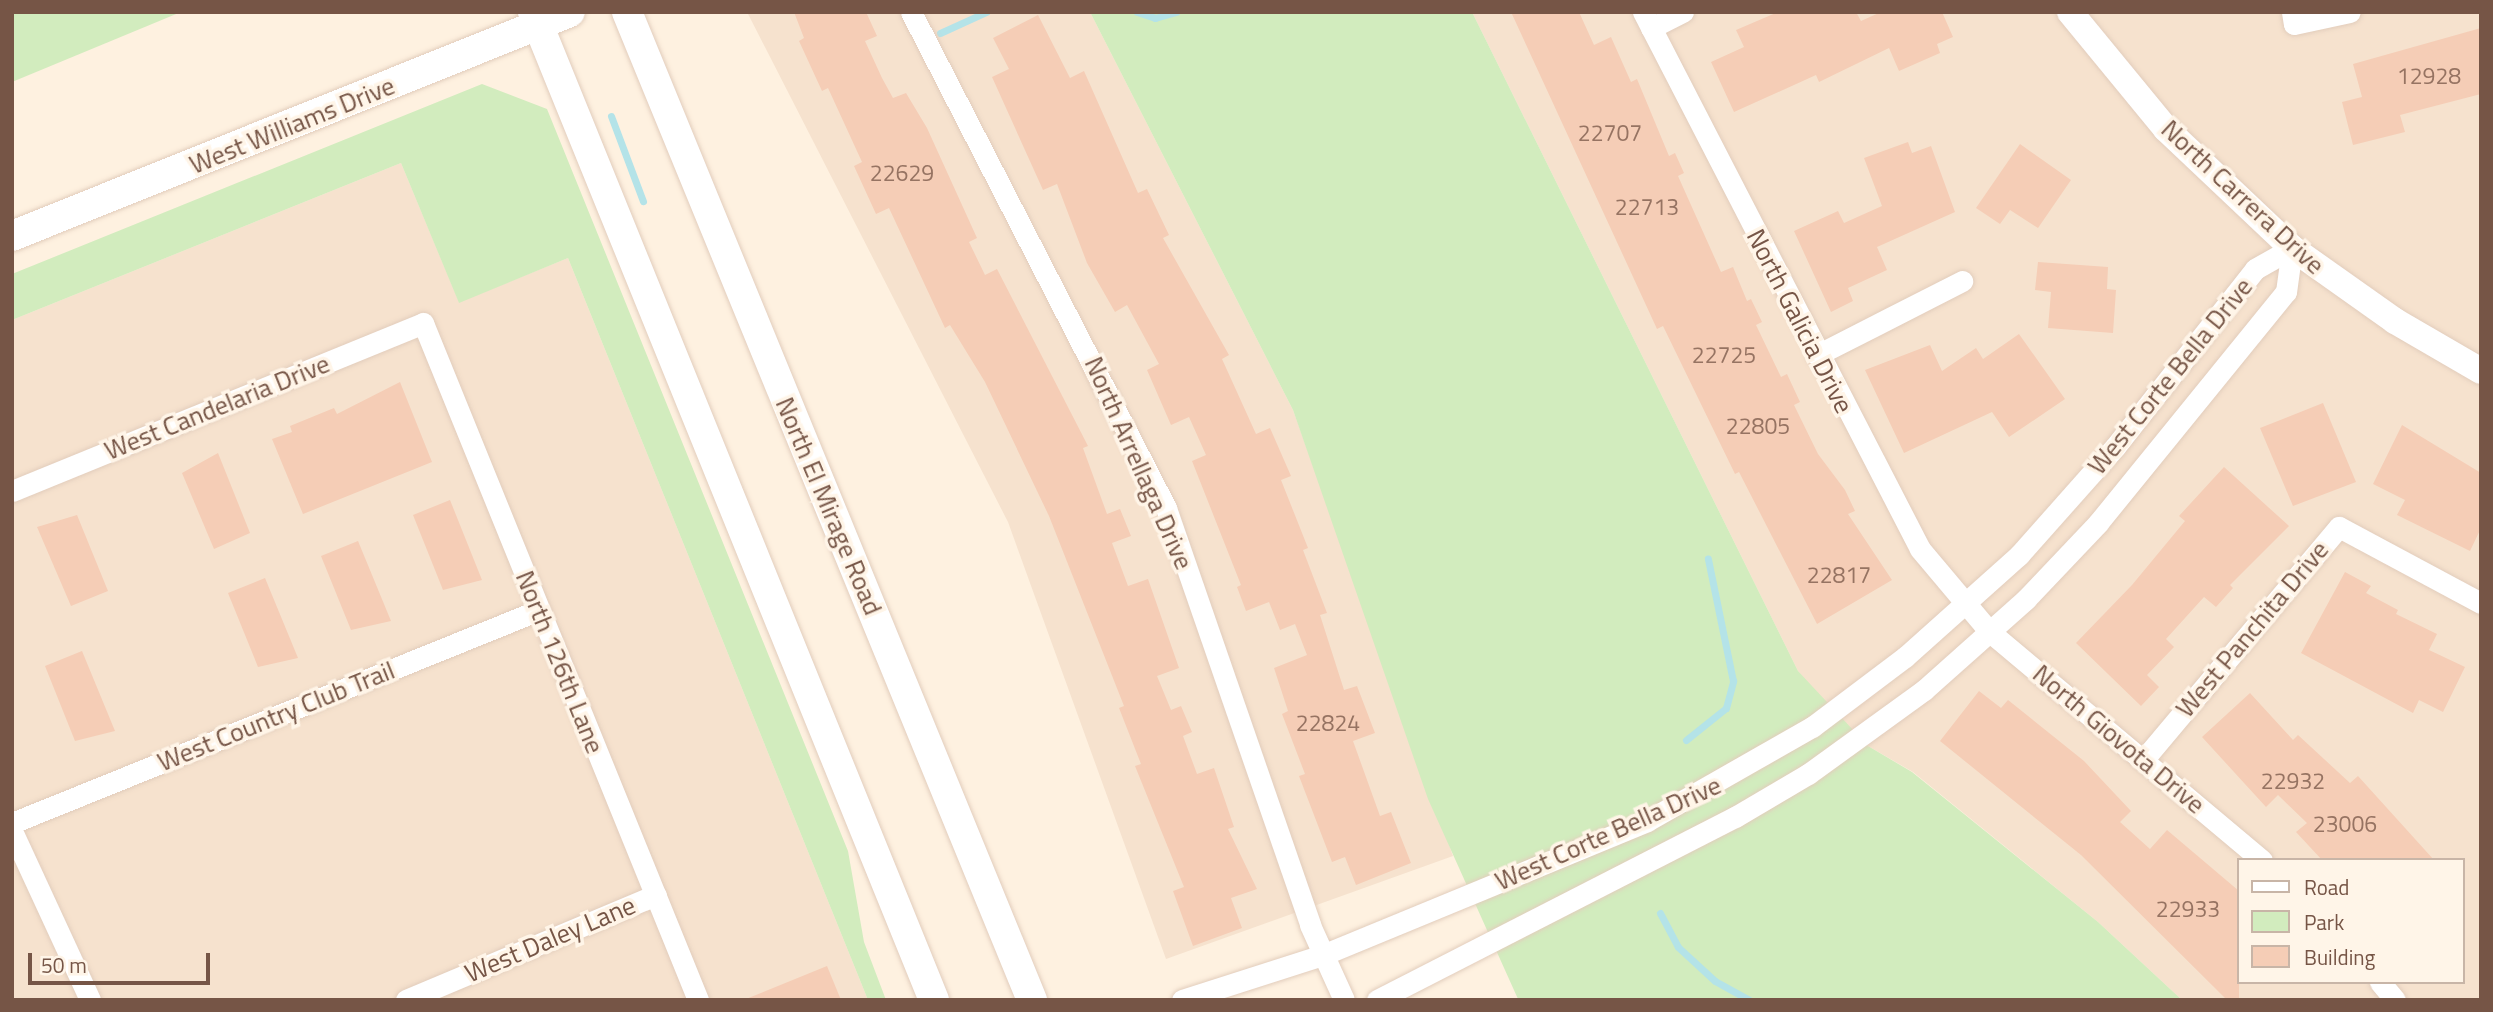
<!DOCTYPE html>
<html>
<head>
<meta charset="utf-8">
<style>
	body { margin:0 }
	#map { position:relative; width:2493px; height:1012px; overflow:hidden; background:#fef1e0; font-family:"Titillium Web",sans-serif }
	div>[style] { position:absolute }
	.residential>* { inset:0; background:#f6e2ce }
	.green>* { inset:0; background:#d2ecbe }
	.stream>* { height:7px; margin:-3.5px; padding:0 3.5px; transform-origin:3.5px; border-radius:3.5px; background:#b4e3e8 }
	.building>* { inset:0; background:#f5cdb6 }
	.roads { filter:drop-shadow(0 0 2px #e2cdbc) drop-shadow(0 0 2px #e2cdbc) }
	.minor>* { height:21px; margin:-10.5px; padding:0 10.5px; transform-origin:10.5px; border-radius:10.5px; background:#fff }
	.tertiary>* { height:26px; margin:-13px; padding:0 13px; transform-origin:13px; border-radius:13px; background:#fff }
	.secondary>* { height:30px; margin:-15px; padding:0 15px; transform-origin:15px; border-radius:15px; background:#fff }
	span { translate:-50% -50%; white-space:nowrap; text-align:center; line-height:1.15; -webkit-text-stroke:7px #fff5e8; paint-order:stroke }
	.number-label { font-size:23px; color:#967362 }
	.number-label span { -webkit-text-stroke-width:0 }
	.street-label { font-size:26px; color:#765546 }
	.frame { position:absolute; inset:0; border:14px solid #765546; pointer-events:none }
	.legend { position:absolute; left:2237px; top:858px; width:228px; height:126px; box-sizing:border-box; background:#fff5e8; border:2px solid #c8b5a7; margin:0; padding:9px 12px; list-style:none; font-size:21px; color:#765546 }
	.legend li { display:flex; align-items:center; gap:14px; height:35px }
	.legend b { width:35px; border:2px solid #c8b5a7 }
	.scale { position:absolute; left:28px; top:953px; width:182px; height:32px; box-sizing:border-box; border:4px solid #765546; border-top:0; padding-left:9px; font-size:21px; line-height:24px; white-space:nowrap; color:#765546; -webkit-text-stroke:5px #fff5e8; paint-order:stroke }
</style>
</head>
<body>
<div id="map">
	<div class="residential">
		<div style="clip-path:polygon(747px 12px,1090px 12px,1293px 410px,1453px 856px,1166px 959px,1008px 522px)"></div>
		<div style="clip-path:polygon(evenodd,1472px 12px,2481px 12px,2481px 1000px,2182px 1000px,2098px 922px,1913px 772px,1868px 746px,1825px 705px,1798px 671px,1472px 12px,2239px 860px,2463px 860px,2463px 982px,2239px 982px,2239px 860px)"></div>
		<div style="clip-path:polygon(401px 163px,459px 302px,568px 258px,868px 1000px,12px 1000px,12px 320px)"></div>
	</div>
	<div class="green">
		<div style="clip-path:polygon(12px 12px,181px 12px,12px 82px)"></div>
		<div style="clip-path:polygon(1090px 12px,1472px 12px,1798px 671px,1868px 746px,1912px 772px,2098px 922px,2182px 1000px,1518px 999px,1428px 799px,1293px 410px)"></div>
		<div style="clip-path:polygon(482px 84px,547px 109px,848px 851px,864px 942px,886px 1000px,868px 1000px,568px 258px,459px 303px,401px 163px,12px 320px,12px 274px)"></div>
	</div>
	<div class="stream">
		<div style="left:1137px;top:12px;width:19px;rotate:18deg"></div>
		<div style="left:1155px;top:18px;width:22px;rotate:-16deg"></div>
		<div style="left:940px;top:33px;width:51px;rotate:-24.5deg"></div>
		<div style="left:611px;top:116px;width:91px;rotate:69.4deg"></div>
		<div style="left:1686px;top:740px;width:51px;rotate:-38.7deg"></div>
		<div style="left:1726px;top:708px;width:28px;rotate:-75deg"></div>
		<div style="left:1733px;top:681px;width:125px;rotate:-101.6deg"></div>
		<div style="left:1660px;top:913px;width:38px;rotate:62deg"></div>
		<div style="left:1678px;top:947px;width:50px;rotate:42.6deg"></div>
		<div style="left:1715px;top:981px;width:39px;rotate:29deg"></div>
	</div>
	<div class="building">
		<div style="clip-path:polygon(794px 12px,866px 12px,877px 36px,865px 41px,882px 78px,893px 98px,906px 93px,927px 128px,977px 238px,969px 242px,985px 275px,997px 269px,1088px 446px,1083px 448px,1107px 514px,1120px 509px,1131px 536px,1112px 543px,1128px 586px,1148px 579px,1179px 668px,1157px 676px,1171px 710px,1181px 706px,1192px 732px,1183px 736px,1197px 774px,1214px 768px,1234px 827px,1228px 829px,1257px 889px,1231px 898px,1242px 928px,1193px 946px,1173px 891px,1184px 887px,1135px 766px,1141px 764px,1119px 708px,1124px 706px,1049px 516px,985px 382px,950px 325px,945px 328px,889px 208px,876px 214px,854px 166px,862px 162px,828px 88px,822px 91px,799px 41px,804px 38px)"></div>
		<div style="clip-path:polygon(1511px 12px,1579px 12px,1594px 45px,1611px 37px,1631px 82px,1637px 79px,1669px 156px,1675px 153px,1684px 173px,1678px 176px,1721px 272px,1733px 267px,1747px 301px,1751px 299px,1762px 322px,1756px 325px,1781px 377px,1787px 374px,1800px 402px,1794px 405px,1818px 454px,1845px 490px,1855px 511px,1848px 514px,1892px 580px,1817px 624px,1739px 472px,1735px 474px,1663px 326px,1657px 329px)"></div>
		<div style="clip-path:polygon(1778px 12px,1856px 12px,1861px 21px,1881px 12px,1942px 12px,1953px 37px,1937px 44px,1940px 53px,1899px 71px,1889px 48px,1819px 82px,1816px 75px,1734px 112px,1711px 62px,1744px 47px,1736px 30px)"></div>
		<div style="clip-path:polygon(1038px 15px,1070px 78px,1084px 71px,1138px 193px,1147px 189px,1169px 235px,1163px 238px,1229px 355px,1222px 359px,1256px 434px,1270px 428px,1291px 476px,1281px 480px,1308px 548px,1303px 550px,1327px 613px,1320px 615px,1344px 690px,1357px 686px,1375px 733px,1353px 741px,1380px 816px,1391px 812px,1411px 863px,1356px 885px,1345px 857px,1332px 862px,1299px 776px,1305px 774px,1282px 714px,1288px 711px,1274px 668px,1307px 655px,1295px 624px,1280px 630px,1269px 602px,1246px 611px,1237px 587px,1241px 585px,1192px 461px,1206px 455px,1189px 417px,1171px 425px,1147px 370px,1159px 364px,1127px 305px,1115px 312px,1087px 263px,1057px 184px,1043px 190px,992px 77px,1009px 69px,993px 38px)"></div>
		<div style="clip-path:polygon(2481px 28px,2481px 94px,2400px 115px,2405px 132px,2353px 145px,2342px 102px,2362px 97px,2353px 64px)"></div>
		<div style="clip-path:polygon(1908px 142px,1912px 153px,1931px 146px,1955px 212px,1877px 247px,1887px 270px,1848px 288px,1853px 301px,1831px 312px,1794px 231px,1838px 211px,1844px 223px,1882px 206px,1864px 158px)"></div>
		<div style="clip-path:polygon(2020px 144px,2071px 180px,2038px 228px,2010px 210px,2000px 224px,1976px 208px)"></div>
		<div style="clip-path:polygon(2038px 262px,2108px 267px,2107px 289px,2116px 290px,2113px 333px,2048px 328px,2051px 292px,2035px 290px)"></div>
		<div style="clip-path:polygon(2019px 334px,2065px 399px,2009px 437px,1992px 412px,1904px 453px,1865px 370px,1930px 345px,1942px 371px,1976px 348px,1983px 359px)"></div>
		<div style="clip-path:polygon(400px 382px,432px 462px,303px 514px,272px 439px,292px 432px,290px 426px,334px 408px,337px 414px)"></div>
		<div style="clip-path:polygon(2323px 403px,2356px 482px,2293px 506px,2260px 428px)"></div>
		<div style="clip-path:polygon(2402px 425px,2481px 473px,2481px 528px,2470px 551px,2397px 515px,2405px 500px,2373px 484px)"></div>
		<div style="clip-path:polygon(218px 453px,250px 533px,214px 549px,182px 473px)"></div>
		<div style="clip-path:polygon(2224px 467px,2289px 526px,2230px 585px,2233px 588px,2216px 607px,2204px 597px,2166px 639px,2174px 647px,2147px 675px,2159px 687px,2141px 706px,2076px 643px,2132px 585px,2185px 521px,2179px 516px)"></div>
		<div style="clip-path:polygon(450px 500px,482px 580px,443px 590px,413px 515px)"></div>
		<div style="clip-path:polygon(77px 515px,108px 591px,71px 606px,37px 527px)"></div>
		<div style="clip-path:polygon(358px 541px,391px 621px,351px 630px,321px 556px)"></div>
		<div style="clip-path:polygon(2345px 572px,2371px 586px,2366px 593px,2398px 610px,2396px 614px,2437px 634px,2429px 650px,2465px 667px,2443px 712px,2419px 700px,2413px 713px,2301px 653px)"></div>
		<div style="clip-path:polygon(265px 578px,298px 658px,258px 667px,228px 593px)"></div>
		<div style="clip-path:polygon(82px 651px,115px 731px,75px 741px,45px 666px)"></div>
		<div style="clip-path:polygon(1979px 691px,2001px 708px,2008px 700px,2084px 761px,2131px 811px,2120px 822px,2150px 849px,2167px 830px,2239px 891px,2239px 1000px,2227px 1000px,2081px 855px,1940px 741px)"></div>
		<div style="clip-path:polygon(2250px 693px,2293px 740px,2298px 735px,2350px 783px,2358px 776px,2434px 860px,2322px 860px,2296px 832px,2307px 823px,2278px 795px,2266px 807px,2202px 737px)"></div>
		<div style="clip-path:polygon(827px 966px,841px 1000px,746px 1000px,746px 999px)"></div>
	</div>
	<div class="roads">
		<div class="minor">
			<div style="left:911px;top:12px;width:558px;rotate:62.79deg"></div>
			<div style="left:1166px;top:508px;width:441px;rotate:70.9deg"></div>
			<div style="left:1310px;top:925px;width:82px;rotate:65.6deg"></div>
			<div style="left:1643px;top:12px;width:604px;rotate:62.71deg"></div>
			<div style="left:1920px;top:549px;width:109px;rotate:49.9deg"></div>
			<div style="left:1990px;top:632px;width:355px;rotate:40deg"></div>
			<div style="left:2292px;top:12px;width:12px;rotate:81deg"></div>
			<div style="left:2294px;top:24px;width:57px;rotate:-12.1deg"></div>
			<div style="left:1651px;top:28px;width:36px;rotate:-27deg"></div>
			<div style="left:1817px;top:355px;width:163px;rotate:-27deg"></div>
			<div style="left:12px;top:491px;width:444px;rotate:-22.2deg"></div>
			<div style="left:423px;top:323px;width:731px;rotate:67.89deg"></div>
			<div style="left:2144px;top:759px;width:303px;rotate:-50deg"></div>
			<div style="left:2339px;top:527px;width:161px;rotate:28.2deg"></div>
			<div style="left:12px;top:823px;width:568px;rotate:-22.01deg"></div>
			<div style="left:12px;top:831px;width:186px;rotate:65.2deg"></div>
			<div style="left:2380px;top:982px;width:23px;rotate:50deg"></div>
			<div style="left:406px;top:1000px;width:271px;rotate:-22.8deg"></div>
			<div style="left:1182px;top:1000px;width:150px;rotate:-17.8deg"></div>
			<div style="left:1325px;top:954px;width:348px;rotate:-22.4deg"></div>
			<div style="left:1647px;top:821px;width:190px;rotate:-29.7deg"></div>
			<div style="left:1812px;top:727px;width:116px;rotate:-37deg"></div>
			<div style="left:1905px;top:657px;width:153px;rotate:-41.8deg"></div>
			<div style="left:2019px;top:555px;width:144px;rotate:-48.4deg"></div>
			<div style="left:2115px;top:447px;width:226px;rotate:-51.8deg"></div>
			<div style="left:2255px;top:269px;width:43px;rotate:-29.6deg"></div>
			<div style="left:1377px;top:1000px;width:402px;rotate:-27.1deg"></div>
			<div style="left:1735px;top:817px;width:85px;rotate:-30.5deg"></div>
			<div style="left:1808px;top:774px;width:143px;rotate:-35.9deg"></div>
			<div style="left:1924px;top:690px;width:137px;rotate:-41.7deg"></div>
			<div style="left:2026px;top:599px;width:105px;rotate:-46.5deg"></div>
			<div style="left:2098px;top:523px;width:298px;rotate:-50.9deg"></div>
			<div style="left:2286px;top:292px;width:44px;rotate:-82.2deg"></div>
		</div>
		<div class="tertiary">
			<div style="left:2070px;top:12px;width:151px;rotate:50.6deg"></div>
			<div style="left:2166px;top:129px;width:173px;rotate:43.4deg"></div>
			<div style="left:2292px;top:248px;width:126px;rotate:35.3deg"></div>
			<div style="left:2395px;top:321px;width:99px;rotate:30.2deg"></div>
		</div>
		<div class="secondary">
			<div style="left:533px;top:12px;width:1066px;rotate:67.91deg"></div>
			<div style="left:627px;top:12px;width:1068px;rotate:67.71deg"></div>
			<div style="left:12px;top:236px;width:601px;rotate:-21.87deg"></div>
		</div>
	</div>
	<div class="number-label">
		<span style="left:2429px;top:76px">12928</span>
		<span style="left:1610px;top:133px">22707</span>
		<span style="left:902px;top:173px">22629</span>
		<span style="left:1647px;top:207px">22713</span>
		<span style="left:1724px;top:355px">22725</span>
		<span style="left:1758px;top:426px">22805</span>
		<span style="left:1839px;top:575px">22817</span>
		<span style="left:1328px;top:723px">22824</span>
		<span style="left:2293px;top:781px">22932</span>
		<span style="left:2345px;top:824px">23006</span>
		<span style="left:2188px;top:909px">22933</span>
	</div>
	<div class="street-label">
		<span style="left:292px;top:125px;rotate:-22deg">West Williams Drive</span>
		<span style="left:2243px;top:197px;rotate:43deg">North Carrera Drive</span>
		<span style="left:1800px;top:321px;rotate:63deg">North Galicia Drive</span>
		<span style="left:2170px;top:376px;rotate:-51deg">West Corte Bella Drive</span>
		<span style="left:217px;top:407px;rotate:-22deg">West Candelaria Drive</span>
		<span style="left:1139px;top:463px;rotate:66deg">North Arrellaga Drive</span>
		<span style="left:829px;top:506px;rotate:67deg">North El Mirage Road</span>
		<span style="left:2252px;top:629px;rotate:-50deg">West Panchita Drive</span>
		<span style="left:560px;top:662px;rotate:68deg">North 126th Lane</span>
		<span style="left:276px;top:716px;rotate:-22deg">West Country Club Trail</span>
		<span style="left:2119px;top:739px;rotate:40deg">North Giovota Drive</span>
		<span style="left:1608px;top:833px;rotate:-24deg">West Corte Bella Drive</span>
		<span style="left:550px;top:939px;rotate:-23deg">West Daley Lane</span>
	</div>
	<div class="frame"></div>
	<ul class="legend">
	<li><b style="height:9px;background:#fff"></b>Road</li>
	<li><b style="height:19px;background:#d2ecbe"></b>Park</li>
	<li><b style="height:19px;background:#f5cdb6"></b>Building</li>
	</ul>
	<div class="scale">50 m</div>
</div>
</body>
</html>
